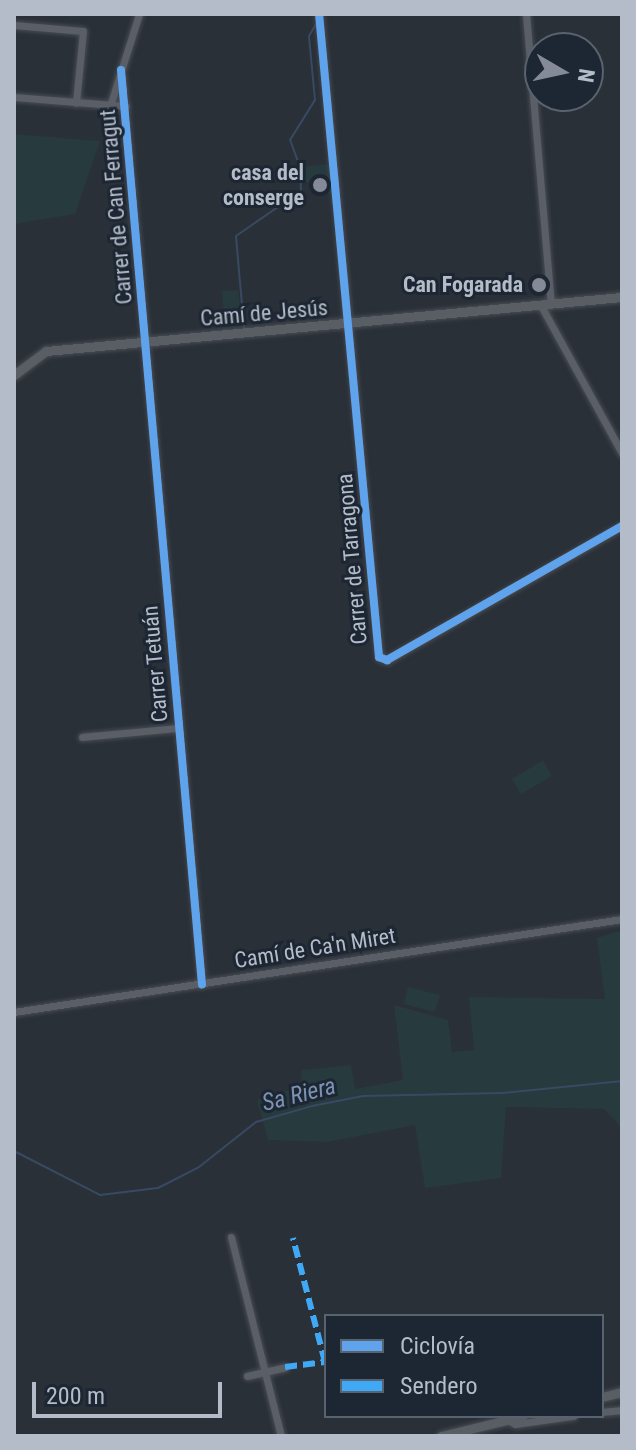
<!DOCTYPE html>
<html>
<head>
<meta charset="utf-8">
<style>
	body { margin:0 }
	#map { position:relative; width:636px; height:1450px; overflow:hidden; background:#2a3038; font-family:"Roboto Condensed",sans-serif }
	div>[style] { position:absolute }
	.green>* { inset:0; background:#273a3e }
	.stream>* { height:2px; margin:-1px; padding:0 1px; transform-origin:1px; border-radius:1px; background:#384963 }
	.roads { filter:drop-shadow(0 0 2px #484c53) drop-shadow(0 0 2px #484c53) }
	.street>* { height:7px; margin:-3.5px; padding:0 3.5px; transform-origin:3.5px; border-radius:3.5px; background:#5a5e66 }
	.secondary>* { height:9px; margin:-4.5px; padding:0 4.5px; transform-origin:4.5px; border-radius:4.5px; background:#595d64 }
	.quiet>* { height:6px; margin-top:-3px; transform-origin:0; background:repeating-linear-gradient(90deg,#3fa9f5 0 12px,transparent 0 18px) }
	.cycleway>* { height:8px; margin:-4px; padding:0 4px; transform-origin:4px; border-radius:4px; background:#60a3ed }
	.dots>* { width:22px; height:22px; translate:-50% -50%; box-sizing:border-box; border:4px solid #1d2633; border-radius:50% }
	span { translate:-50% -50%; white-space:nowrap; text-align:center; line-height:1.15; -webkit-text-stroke:6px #1d2633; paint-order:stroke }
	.poi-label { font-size:22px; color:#b4bcc9; font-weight:700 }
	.right { translate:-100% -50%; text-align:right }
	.street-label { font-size:22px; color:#b4bcc9 }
	.water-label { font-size:24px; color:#7c92b1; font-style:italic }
	.frame { position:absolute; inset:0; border:16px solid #b4bcc9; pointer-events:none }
	.legend { position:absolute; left:324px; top:1314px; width:280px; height:104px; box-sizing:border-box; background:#1d2633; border:2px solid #59626f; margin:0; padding:10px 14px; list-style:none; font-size:24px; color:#b4bcc9 }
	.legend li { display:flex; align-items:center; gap:16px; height:40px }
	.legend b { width:40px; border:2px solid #59626f }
	.north { position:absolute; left:524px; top:32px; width:80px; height:80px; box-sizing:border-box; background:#1d2633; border:2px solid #59626f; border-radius:50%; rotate:99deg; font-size:22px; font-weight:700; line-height:32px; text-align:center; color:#b4bcc9 }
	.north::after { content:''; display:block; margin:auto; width:28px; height:36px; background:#848b96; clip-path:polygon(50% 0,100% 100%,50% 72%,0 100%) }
	.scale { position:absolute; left:32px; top:1382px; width:190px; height:36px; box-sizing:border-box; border:4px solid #b4bcc9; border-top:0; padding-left:10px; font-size:24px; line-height:28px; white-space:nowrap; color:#b4bcc9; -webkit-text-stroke:6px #1d2633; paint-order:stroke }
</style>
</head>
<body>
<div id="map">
	<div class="green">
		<div style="clip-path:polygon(14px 134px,100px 141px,75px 214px,14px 224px)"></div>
		<div style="clip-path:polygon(330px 164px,331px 179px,303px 183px,301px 167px)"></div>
		<div style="clip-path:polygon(238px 290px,242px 324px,225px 325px,222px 291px)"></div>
		<div style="clip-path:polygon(543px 760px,552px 776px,521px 794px,512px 779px)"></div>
		<div style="clip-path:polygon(622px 930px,622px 1128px,604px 1109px,506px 1107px,501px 1178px,425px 1188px,415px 1125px,327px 1142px,268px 1140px,257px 1100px,302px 1086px,301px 1070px,351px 1065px,355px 1089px,403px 1080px,394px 1005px,448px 1020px,452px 1052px,474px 1050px,469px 997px,605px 999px,597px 938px)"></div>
		<div style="clip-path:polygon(408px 987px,440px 995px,435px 1012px,404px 1004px)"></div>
	</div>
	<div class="stream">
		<div style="left:244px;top:328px;width:92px;rotate:-95deg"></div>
		<div style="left:236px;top:236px;width:79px;rotate:-34.7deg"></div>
		<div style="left:301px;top:191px;width:24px;rotate:-92deg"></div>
		<div style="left:300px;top:167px;width:29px;rotate:-110deg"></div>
		<div style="left:290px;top:140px;width:47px;rotate:-58deg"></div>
		<div style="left:315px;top:100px;width:64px;rotate:-95.4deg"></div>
		<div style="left:309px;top:36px;width:14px;rotate:-60deg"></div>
		<div style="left:14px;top:1151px;width:97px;rotate:27.1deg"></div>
		<div style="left:100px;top:1195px;width:58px;rotate:-6.9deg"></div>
		<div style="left:158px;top:1188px;width:46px;rotate:-27.1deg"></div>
		<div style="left:199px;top:1167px;width:73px;rotate:-38.3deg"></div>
		<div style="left:256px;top:1122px;width:58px;rotate:-15.9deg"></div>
		<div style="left:312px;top:1106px;width:52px;rotate:-11.1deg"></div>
		<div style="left:363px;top:1096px;width:139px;rotate:-1.2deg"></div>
		<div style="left:502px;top:1093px;width:121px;rotate:-5.7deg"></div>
	</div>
	<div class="roads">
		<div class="street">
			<div style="left:319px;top:14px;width:646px;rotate:84.67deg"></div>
			<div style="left:379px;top:657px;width:9px;rotate:21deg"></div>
			<div style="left:387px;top:660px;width:271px;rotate:-29.7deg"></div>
			<div style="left:526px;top:14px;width:290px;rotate:85.1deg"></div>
			<div style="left:14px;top:25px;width:69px;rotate:5deg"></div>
			<div style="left:83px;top:31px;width:72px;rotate:95.6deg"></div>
			<div style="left:121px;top:70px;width:918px;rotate:84.94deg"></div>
			<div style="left:14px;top:97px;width:112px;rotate:4.6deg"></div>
			<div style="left:110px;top:106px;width:96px;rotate:-72.5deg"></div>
			<div style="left:540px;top:304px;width:170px;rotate:61.2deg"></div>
			<div style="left:82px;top:737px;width:96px;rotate:-5.4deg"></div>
			<div style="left:14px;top:1012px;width:615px;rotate:-8.7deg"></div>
			<div style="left:231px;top:1237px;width:205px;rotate:75.9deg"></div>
			<div style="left:247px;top:1376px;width:39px;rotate:-13deg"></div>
			<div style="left:602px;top:1412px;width:20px;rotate:-6deg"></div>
			<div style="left:508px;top:1420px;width:8px;rotate:30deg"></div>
			<div style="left:515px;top:1424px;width:59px;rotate:-7.9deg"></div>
		</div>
		<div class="secondary">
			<div style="left:14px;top:375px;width:40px;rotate:-37deg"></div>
			<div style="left:46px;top:351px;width:579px;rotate:-5.36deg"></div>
			<div style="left:602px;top:1397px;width:21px;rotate:-14deg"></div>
			<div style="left:441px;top:1436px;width:84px;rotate:-13.7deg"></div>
		</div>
	</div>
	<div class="quiet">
		<div style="left:285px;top:1367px;width:40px;rotate:-7.1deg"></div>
		<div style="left:325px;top:1362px;width:128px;rotate:-104.5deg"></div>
	</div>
	<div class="cycleway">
		<div style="left:319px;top:14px;width:646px;rotate:84.67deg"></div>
		<div style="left:379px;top:657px;width:9px;rotate:21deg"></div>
		<div style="left:387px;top:660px;width:271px;rotate:-29.7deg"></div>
		<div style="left:121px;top:70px;width:918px;rotate:84.94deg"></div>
	</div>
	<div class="dots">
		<div style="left:320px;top:185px;background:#848b96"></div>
		<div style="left:539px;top:285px;background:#848b96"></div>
	</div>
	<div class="poi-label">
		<span class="right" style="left:304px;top:185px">casa del<br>conserge</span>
		<span class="right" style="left:523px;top:285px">Can Fogarada</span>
	</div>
	<div class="street-label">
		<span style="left:116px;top:207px;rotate:-95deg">Carrer de Can Ferragut</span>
		<span style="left:264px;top:313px;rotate:-5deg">Camí de Jesús</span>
		<span style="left:352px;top:559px;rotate:-95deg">Carrer de Tarragona</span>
		<span style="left:155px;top:664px;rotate:-95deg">Carrer Tetuán</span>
		<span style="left:315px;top:948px;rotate:-9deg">Camí de Ca'n Miret</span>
	</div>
	<div class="water-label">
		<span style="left:299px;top:1095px;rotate:-14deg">Sa Riera</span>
	</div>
	<div class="frame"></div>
	<ul class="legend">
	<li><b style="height:10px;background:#60a3ed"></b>Ciclovía</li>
	<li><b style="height:10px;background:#3fa9f5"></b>Sendero</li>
	</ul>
	<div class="north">N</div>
	<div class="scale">200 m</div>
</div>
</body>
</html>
